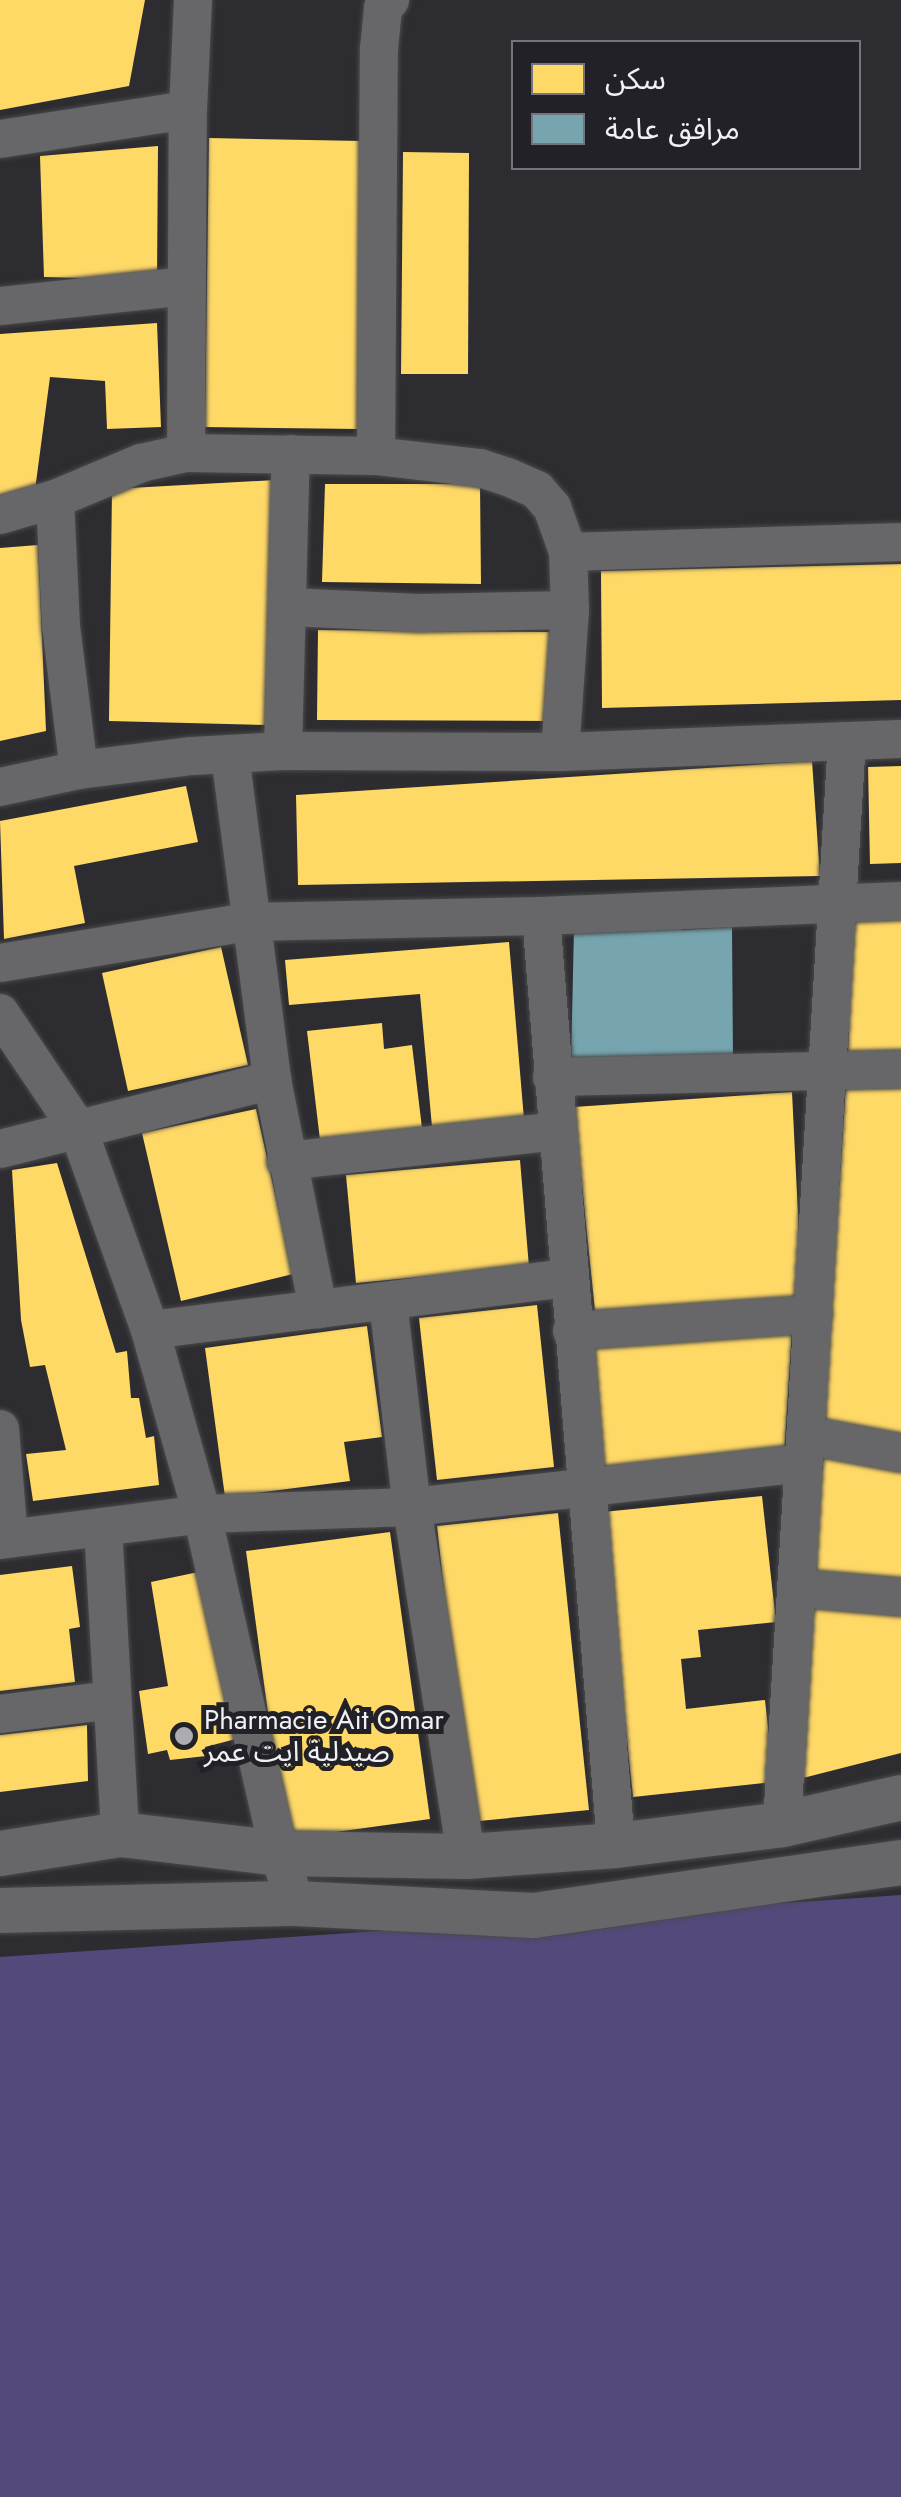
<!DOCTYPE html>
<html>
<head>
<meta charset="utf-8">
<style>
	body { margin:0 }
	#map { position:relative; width:901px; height:2497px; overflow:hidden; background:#2d2c30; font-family:Jost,"Noto Sans Arabic",sans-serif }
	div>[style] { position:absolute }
	.forest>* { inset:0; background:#54497b }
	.homes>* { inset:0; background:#ffd966 }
	.public>* { inset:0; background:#76a5af }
	.roads { filter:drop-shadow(0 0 2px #4a4a4c) drop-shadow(0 0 2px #4a4a4c) }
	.minor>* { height:38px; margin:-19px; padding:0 19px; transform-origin:19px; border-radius:19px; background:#676769 }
	.tertiary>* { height:45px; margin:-22.5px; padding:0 22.5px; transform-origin:22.5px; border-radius:22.5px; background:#676769 }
	.dots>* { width:28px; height:28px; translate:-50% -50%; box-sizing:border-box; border:5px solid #222128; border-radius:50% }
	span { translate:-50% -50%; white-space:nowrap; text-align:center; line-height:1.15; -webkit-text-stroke:10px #222128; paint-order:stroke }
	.poi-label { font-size:28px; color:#f1f1f5 }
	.left { translate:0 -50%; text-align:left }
	.legend { position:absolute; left:511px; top:40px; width:350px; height:130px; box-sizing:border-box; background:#222128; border:2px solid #75747a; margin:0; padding:12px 18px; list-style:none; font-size:30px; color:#f1f1f5 }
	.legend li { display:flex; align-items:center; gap:20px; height:50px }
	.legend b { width:50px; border:2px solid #75747a }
</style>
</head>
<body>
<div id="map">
	<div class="forest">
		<div style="clip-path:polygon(901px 1895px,901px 2497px,0 2497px,0 1957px)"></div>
	</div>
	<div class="homes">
		<div style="clip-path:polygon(0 0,145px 0,129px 86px,0 110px)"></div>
		<div style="clip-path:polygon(209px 138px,362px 141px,359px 429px,205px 427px)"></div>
		<div style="clip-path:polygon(158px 146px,157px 280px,44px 277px,40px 156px)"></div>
		<div style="clip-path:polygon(403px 152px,469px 153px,468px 374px,401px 374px)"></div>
		<div style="clip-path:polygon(157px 323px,161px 427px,107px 429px,105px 381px,50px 377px,35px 490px,0 495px,0 334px)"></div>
		<div style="clip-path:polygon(275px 480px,269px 725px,109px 721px,112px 489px)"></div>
		<div style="clip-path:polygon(325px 484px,480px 484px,481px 584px,322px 582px)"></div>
		<div style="clip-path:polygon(38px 545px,46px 731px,0 741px,0 548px)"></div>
		<div style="clip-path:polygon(901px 564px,901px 700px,602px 708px,601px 571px)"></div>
		<div style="clip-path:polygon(318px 630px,549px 632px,549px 721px,317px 720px)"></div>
		<div style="clip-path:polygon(812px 761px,820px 876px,298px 885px,296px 795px)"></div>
		<div style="clip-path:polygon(901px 766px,901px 863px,870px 864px,868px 767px)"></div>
		<div style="clip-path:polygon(186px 786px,198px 842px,74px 866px,85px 923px,4px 939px,0 821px)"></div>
		<div style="clip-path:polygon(901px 918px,901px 1054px,848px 1057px,851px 922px)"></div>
		<div style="clip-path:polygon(509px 942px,524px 1119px,432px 1127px,420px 994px,289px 1005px,285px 960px)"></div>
		<div style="clip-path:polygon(221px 947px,248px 1065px,128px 1091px,102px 973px)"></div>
		<div style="clip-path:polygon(382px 1023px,384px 1049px,412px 1045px,422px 1128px,320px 1140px,307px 1031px)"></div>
		<div style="clip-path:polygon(846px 1084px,901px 1084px,901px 1440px,823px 1427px)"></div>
		<div style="clip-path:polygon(792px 1092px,802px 1297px,595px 1311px,574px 1107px)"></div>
		<div style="clip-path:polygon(256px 1109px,293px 1274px,181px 1301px,142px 1133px)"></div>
		<div style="clip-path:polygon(520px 1160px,529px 1267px,356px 1283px,346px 1175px)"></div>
		<div style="clip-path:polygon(57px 1163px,116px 1353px,127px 1351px,131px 1398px,139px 1398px,146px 1438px,154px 1436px,159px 1485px,33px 1501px,26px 1454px,66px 1450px,45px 1365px,30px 1367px,21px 1320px,12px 1170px)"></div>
		<div style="clip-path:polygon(537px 1305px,554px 1467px,437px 1480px,419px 1318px)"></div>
		<div style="clip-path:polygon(367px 1326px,382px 1437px,344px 1442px,350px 1481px,225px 1497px,205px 1348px)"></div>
		<div style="clip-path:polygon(792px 1329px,784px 1455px,590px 1477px,582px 1348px)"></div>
		<div style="clip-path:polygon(824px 1452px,901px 1465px,901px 1583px,812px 1577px)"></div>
		<div style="clip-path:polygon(762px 1496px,776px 1622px,698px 1630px,701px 1657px,681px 1659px,686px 1709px,765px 1700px,774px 1782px,633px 1797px,603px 1512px)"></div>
		<div style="clip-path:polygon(558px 1513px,589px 1810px,469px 1822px,437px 1526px)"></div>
		<div style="clip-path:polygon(390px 1532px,430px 1819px,285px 1839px,246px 1551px)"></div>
		<div style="clip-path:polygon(72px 1566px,80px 1627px,69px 1629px,75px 1682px,0 1691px,0 1575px)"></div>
		<div style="clip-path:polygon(203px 1571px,236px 1739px,205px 1747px,206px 1756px,170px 1760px,167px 1750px,148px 1754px,139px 1691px,168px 1686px,151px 1582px)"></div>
		<div style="clip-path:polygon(811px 1606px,901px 1614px,901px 1753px,803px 1778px)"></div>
		<div style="clip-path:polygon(87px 1725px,88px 1781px,0 1792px,0 1735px)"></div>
	</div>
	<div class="public">
		<div style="clip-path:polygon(682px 925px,682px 930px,732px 927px,733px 1062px,571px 1062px,574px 928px)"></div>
	</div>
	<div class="roads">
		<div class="minor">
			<div style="left:0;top:139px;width:190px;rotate:-8.8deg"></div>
			<div style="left:0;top:306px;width:188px;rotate:-6.1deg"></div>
			<div style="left:186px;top:453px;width:343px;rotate:-89.7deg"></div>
			<div style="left:188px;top:110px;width:110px;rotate:-87.4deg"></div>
			<div style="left:376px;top:456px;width:407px;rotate:-89.6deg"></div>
			<div style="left:379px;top:49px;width:41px;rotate:-84.4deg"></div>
			<div style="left:383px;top:8px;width:11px;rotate:-49deg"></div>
			<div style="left:55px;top:499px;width:127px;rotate:87.3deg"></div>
			<div style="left:61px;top:626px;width:145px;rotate:82.9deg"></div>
			<div style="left:0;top:515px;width:57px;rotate:-16.2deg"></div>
			<div style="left:55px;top:499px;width:93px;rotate:-22.7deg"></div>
			<div style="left:141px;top:463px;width:46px;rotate:-12.5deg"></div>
			<div style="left:186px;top:453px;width:190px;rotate:0.9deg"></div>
			<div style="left:376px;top:456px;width:105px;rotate:6.6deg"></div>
			<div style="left:480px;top:468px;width:29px;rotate:18deg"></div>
			<div style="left:508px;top:477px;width:32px;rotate:24deg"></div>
			<div style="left:537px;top:490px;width:23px;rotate:49deg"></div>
			<div style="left:552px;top:507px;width:48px;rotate:70.4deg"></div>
			<div style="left:568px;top:552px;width:58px;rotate:88deg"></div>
			<div style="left:570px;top:610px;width:142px;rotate:94deg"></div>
			<div style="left:568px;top:552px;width:333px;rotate:-1.7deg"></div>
			<div style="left:289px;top:607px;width:130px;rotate:2.6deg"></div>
			<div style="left:419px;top:613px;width:151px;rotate:-1.1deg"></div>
			<div style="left:283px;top:751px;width:297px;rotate:-88.5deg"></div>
			<div style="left:230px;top:755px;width:328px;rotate:82.6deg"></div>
			<div style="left:272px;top:1080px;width:234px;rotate:78.6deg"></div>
			<div style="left:0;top:787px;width:81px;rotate:-12.1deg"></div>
			<div style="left:79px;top:770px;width:114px;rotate:-7.1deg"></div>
			<div style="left:192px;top:756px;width:91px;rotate:-3.1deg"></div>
			<div style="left:283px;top:751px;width:277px;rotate:0.2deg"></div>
			<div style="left:560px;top:752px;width:341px;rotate:-2.2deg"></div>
			<div style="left:541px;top:916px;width:932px;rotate:85.38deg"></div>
			<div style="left:0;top:963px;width:252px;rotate:-9.4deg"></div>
			<div style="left:249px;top:922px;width:292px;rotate:-1.2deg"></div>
			<div style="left:541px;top:916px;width:360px;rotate:-2.4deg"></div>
			<div style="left:0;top:1013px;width:140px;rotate:56.1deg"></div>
			<div style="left:78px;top:1129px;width:214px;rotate:70.3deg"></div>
			<div style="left:150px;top:1330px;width:191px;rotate:74.2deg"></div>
			<div style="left:202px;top:1514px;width:348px;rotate:77.2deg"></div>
			<div style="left:279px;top:1853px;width:52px;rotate:72.3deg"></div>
			<div style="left:552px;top:1077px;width:349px;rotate:-1.3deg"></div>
			<div style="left:0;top:1149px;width:281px;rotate:-14.2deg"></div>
			<div style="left:286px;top:1161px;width:272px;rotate:-6.3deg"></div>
			<div style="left:388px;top:1301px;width:207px;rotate:83.4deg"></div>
			<div style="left:412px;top:1507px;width:353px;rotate:81.2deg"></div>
			<div style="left:150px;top:1330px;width:421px;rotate:-7.1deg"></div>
			<div style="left:572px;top:1331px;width:242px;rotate:-4deg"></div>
			<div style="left:0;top:1429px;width:110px;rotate:85.3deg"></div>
			<div style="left:805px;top:1435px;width:98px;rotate:10.6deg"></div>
			<div style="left:103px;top:1527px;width:307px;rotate:86.8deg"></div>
			<div style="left:0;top:1540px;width:204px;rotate:-7.3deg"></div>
			<div style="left:202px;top:1514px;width:210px;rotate:-1.9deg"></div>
			<div style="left:412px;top:1507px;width:394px;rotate:-6.4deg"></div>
			<div style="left:796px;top:1588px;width:105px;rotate:4.9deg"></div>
			<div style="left:0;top:1714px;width:113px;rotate:-7.1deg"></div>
			<div style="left:782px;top:1824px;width:1085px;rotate:-86.57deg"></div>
		</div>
		<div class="tertiary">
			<div style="left:0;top:1853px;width:121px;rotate:-9deg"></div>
			<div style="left:120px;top:1834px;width:160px;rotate:6.8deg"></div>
			<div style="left:279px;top:1853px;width:187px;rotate:0.9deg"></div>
			<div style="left:466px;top:1856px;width:150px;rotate:-4.2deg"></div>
			<div style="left:616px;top:1845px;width:167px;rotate:-7.2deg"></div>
			<div style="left:782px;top:1824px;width:122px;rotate:-12.8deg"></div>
			<div style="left:0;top:1910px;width:295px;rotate:-1.4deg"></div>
			<div style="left:295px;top:1903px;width:238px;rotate:2.9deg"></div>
			<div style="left:533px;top:1915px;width:372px;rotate:-8.2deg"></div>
		</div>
	</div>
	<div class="dots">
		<div style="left:184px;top:1736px;background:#acacb0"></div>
	</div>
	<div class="poi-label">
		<span class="left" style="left:204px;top:1736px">Pharmacie Ait Omar<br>صيدلية ايت عمر</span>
	</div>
	<ul class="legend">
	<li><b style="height:28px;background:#ffd966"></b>سكن</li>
	<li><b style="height:28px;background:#76a5af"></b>مرافق عامة</li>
	</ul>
</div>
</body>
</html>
